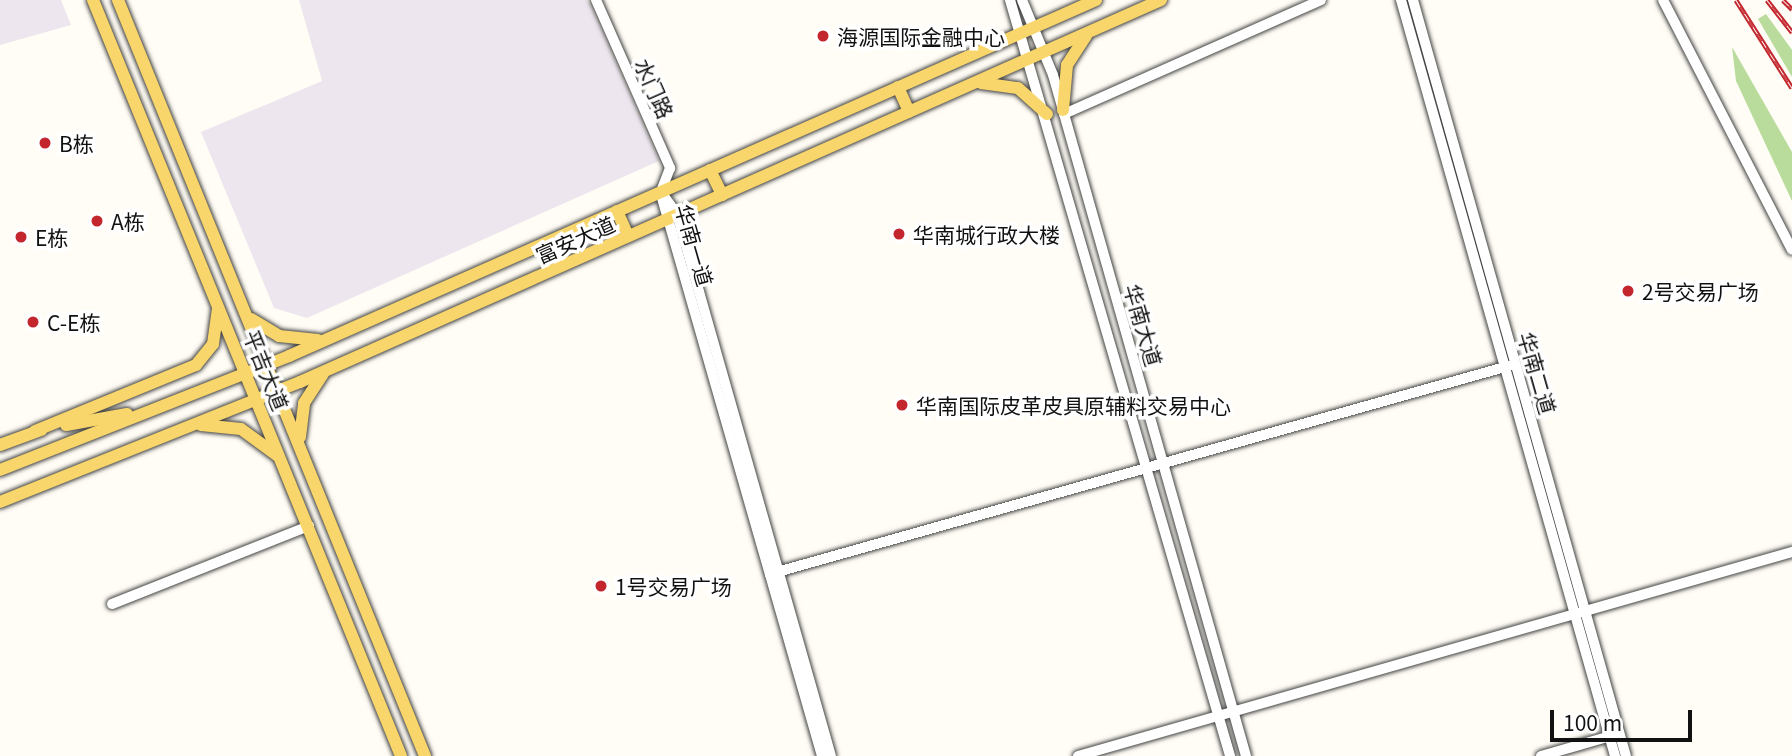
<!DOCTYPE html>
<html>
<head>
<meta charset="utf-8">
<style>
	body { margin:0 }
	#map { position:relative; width:1792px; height:756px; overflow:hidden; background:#fffdf5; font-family:Georgia,"Noto Sans SC",serif }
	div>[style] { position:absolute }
	.industrial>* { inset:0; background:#eee6ef }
	.forest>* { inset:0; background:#b9dc9c }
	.roads { filter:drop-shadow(0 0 2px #444) drop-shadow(0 0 2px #444) }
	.minor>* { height:10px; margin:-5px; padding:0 5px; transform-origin:5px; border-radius:5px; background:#fff }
	.major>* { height:12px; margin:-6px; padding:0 6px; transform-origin:6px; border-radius:6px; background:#f9d66b }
	.rail>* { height:5px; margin-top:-2.5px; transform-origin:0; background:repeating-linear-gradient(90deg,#fff 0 8px,#c4262e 0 16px); box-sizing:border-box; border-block:2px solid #c4262e }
	.dots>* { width:19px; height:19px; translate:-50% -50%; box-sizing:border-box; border:4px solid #fff; border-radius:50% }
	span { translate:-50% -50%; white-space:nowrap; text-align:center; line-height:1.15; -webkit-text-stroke:7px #fff; paint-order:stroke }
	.poi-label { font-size:21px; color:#111 }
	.left { translate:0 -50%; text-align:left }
	.street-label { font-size:21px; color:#111 }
	.scale { position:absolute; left:1550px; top:710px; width:142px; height:32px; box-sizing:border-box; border:4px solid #111; border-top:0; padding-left:9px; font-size:21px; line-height:24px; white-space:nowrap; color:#111; -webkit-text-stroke:5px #fff; paint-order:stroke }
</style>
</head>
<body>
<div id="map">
	<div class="industrial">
		<div style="clip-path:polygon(0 0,61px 0,71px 25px,0 45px)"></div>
		<div style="clip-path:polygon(299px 0,588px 0,659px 161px,307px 318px,274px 308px,201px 132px,322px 81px)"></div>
	</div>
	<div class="forest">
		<div style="clip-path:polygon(1766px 14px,1792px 50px,1792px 77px,1758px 19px)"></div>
		<div style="clip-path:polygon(1732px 47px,1792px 152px,1792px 201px,1736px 81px)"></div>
	</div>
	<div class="roads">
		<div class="minor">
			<div style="left:596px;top:0;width:184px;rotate:66.2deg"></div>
			<div style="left:670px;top:168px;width:26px;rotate:111deg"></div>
			<div style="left:1010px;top:0;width:787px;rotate:73.77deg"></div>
			<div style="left:1022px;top:0;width:81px;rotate:67.5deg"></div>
			<div style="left:1053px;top:75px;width:708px;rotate:74.18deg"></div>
			<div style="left:1401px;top:0;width:786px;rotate:74.19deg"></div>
			<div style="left:1413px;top:0;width:785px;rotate:74.27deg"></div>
			<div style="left:1663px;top:0;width:281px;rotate:62.7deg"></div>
			<div style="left:1064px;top:114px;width:281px;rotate:-23.9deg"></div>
			<div style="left:661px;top:192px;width:27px;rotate:54deg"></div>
			<div style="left:677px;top:214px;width:563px;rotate:74.14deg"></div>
			<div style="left:662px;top:198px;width:580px;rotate:74deg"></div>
			<div style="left:770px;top:574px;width:771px;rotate:-15.73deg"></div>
			<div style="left:112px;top:604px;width:212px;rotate:-21.6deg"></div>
			<div style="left:1078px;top:756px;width:743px;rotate:-15.95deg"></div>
			<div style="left:1541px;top:756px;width:76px;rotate:-16deg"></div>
		</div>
		<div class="major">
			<div style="left:93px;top:0;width:816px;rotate:67.83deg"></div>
			<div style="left:118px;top:0;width:816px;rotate:67.9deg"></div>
			<div style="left:981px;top:83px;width:37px;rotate:8deg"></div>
			<div style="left:1018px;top:88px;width:39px;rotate:42deg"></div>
			<div style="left:898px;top:87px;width:27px;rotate:66deg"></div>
			<div style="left:1063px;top:110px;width:45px;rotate:-84.9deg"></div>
			<div style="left:1067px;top:65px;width:35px;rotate:-57deg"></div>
			<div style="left:710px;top:170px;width:28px;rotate:64deg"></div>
			<div style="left:617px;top:211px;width:27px;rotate:66deg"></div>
			<div style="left:251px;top:319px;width:33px;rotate:31deg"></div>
			<div style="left:279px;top:336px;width:39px;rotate:6deg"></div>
			<div style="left:66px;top:425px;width:62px;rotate:-10.2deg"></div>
			<div style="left:201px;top:425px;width:40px;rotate:5.7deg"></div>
			<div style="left:241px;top:429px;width:46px;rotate:36.1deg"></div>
			<div style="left:35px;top:431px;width:174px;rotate:-22.3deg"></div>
			<div style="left:196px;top:365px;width:27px;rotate:-51deg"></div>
			<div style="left:213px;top:344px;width:36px;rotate:-82deg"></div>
			<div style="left:300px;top:437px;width:34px;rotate:-83deg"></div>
			<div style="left:304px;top:403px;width:35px;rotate:-57deg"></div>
			<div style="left:0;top:445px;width:44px;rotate:-20.1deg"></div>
			<div style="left:0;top:470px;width:311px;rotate:-21.5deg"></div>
			<div style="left:289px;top:356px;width:882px;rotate:-23.8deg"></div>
			<div style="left:0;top:502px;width:323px;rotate:-21.8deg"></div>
			<div style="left:300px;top:382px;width:942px;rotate:-23.93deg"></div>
		</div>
	</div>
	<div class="rail">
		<div style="left:1736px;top:0;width:104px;rotate:57.5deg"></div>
		<div style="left:1767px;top:0;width:41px;rotate:52deg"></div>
		<div style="left:1783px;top:0;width:13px;rotate:45deg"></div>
	</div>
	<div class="dots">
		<div style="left:823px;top:36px;background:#c4262e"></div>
		<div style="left:45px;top:143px;background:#c4262e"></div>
		<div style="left:97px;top:221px;background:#c4262e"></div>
		<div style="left:899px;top:234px;background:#c4262e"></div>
		<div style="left:21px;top:237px;background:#c4262e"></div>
		<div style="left:1628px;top:291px;background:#c4262e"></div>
		<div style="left:33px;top:322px;background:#c4262e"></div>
		<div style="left:902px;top:405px;background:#c4262e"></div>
		<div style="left:601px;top:586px;background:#c4262e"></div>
	</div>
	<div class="poi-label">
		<span class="left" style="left:837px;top:36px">海源国际金融中心</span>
		<span class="left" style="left:59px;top:143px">B栋</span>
		<span class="left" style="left:111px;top:221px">A栋</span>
		<span class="left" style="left:913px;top:234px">华南城行政大楼</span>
		<span class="left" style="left:35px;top:237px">E栋</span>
		<span class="left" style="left:1642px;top:291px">2号交易广场</span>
		<span class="left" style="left:47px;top:322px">C-E栋</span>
		<span class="left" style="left:916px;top:405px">华南国际皮革皮具原辅料交易中心</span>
		<span class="left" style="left:615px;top:586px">1号交易广场</span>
	</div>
	<div class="street-label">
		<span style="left:655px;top:88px;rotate:66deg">水门路</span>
		<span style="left:575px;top:239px;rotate:-24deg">富安大道</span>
		<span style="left:695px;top:245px;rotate:74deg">华南一道</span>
		<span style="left:1144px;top:325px;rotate:74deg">华南大道</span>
		<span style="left:267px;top:370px;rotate:68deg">平吉大道</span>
		<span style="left:1538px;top:373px;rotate:74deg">华南二道</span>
	</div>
	<div class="scale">100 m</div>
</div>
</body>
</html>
